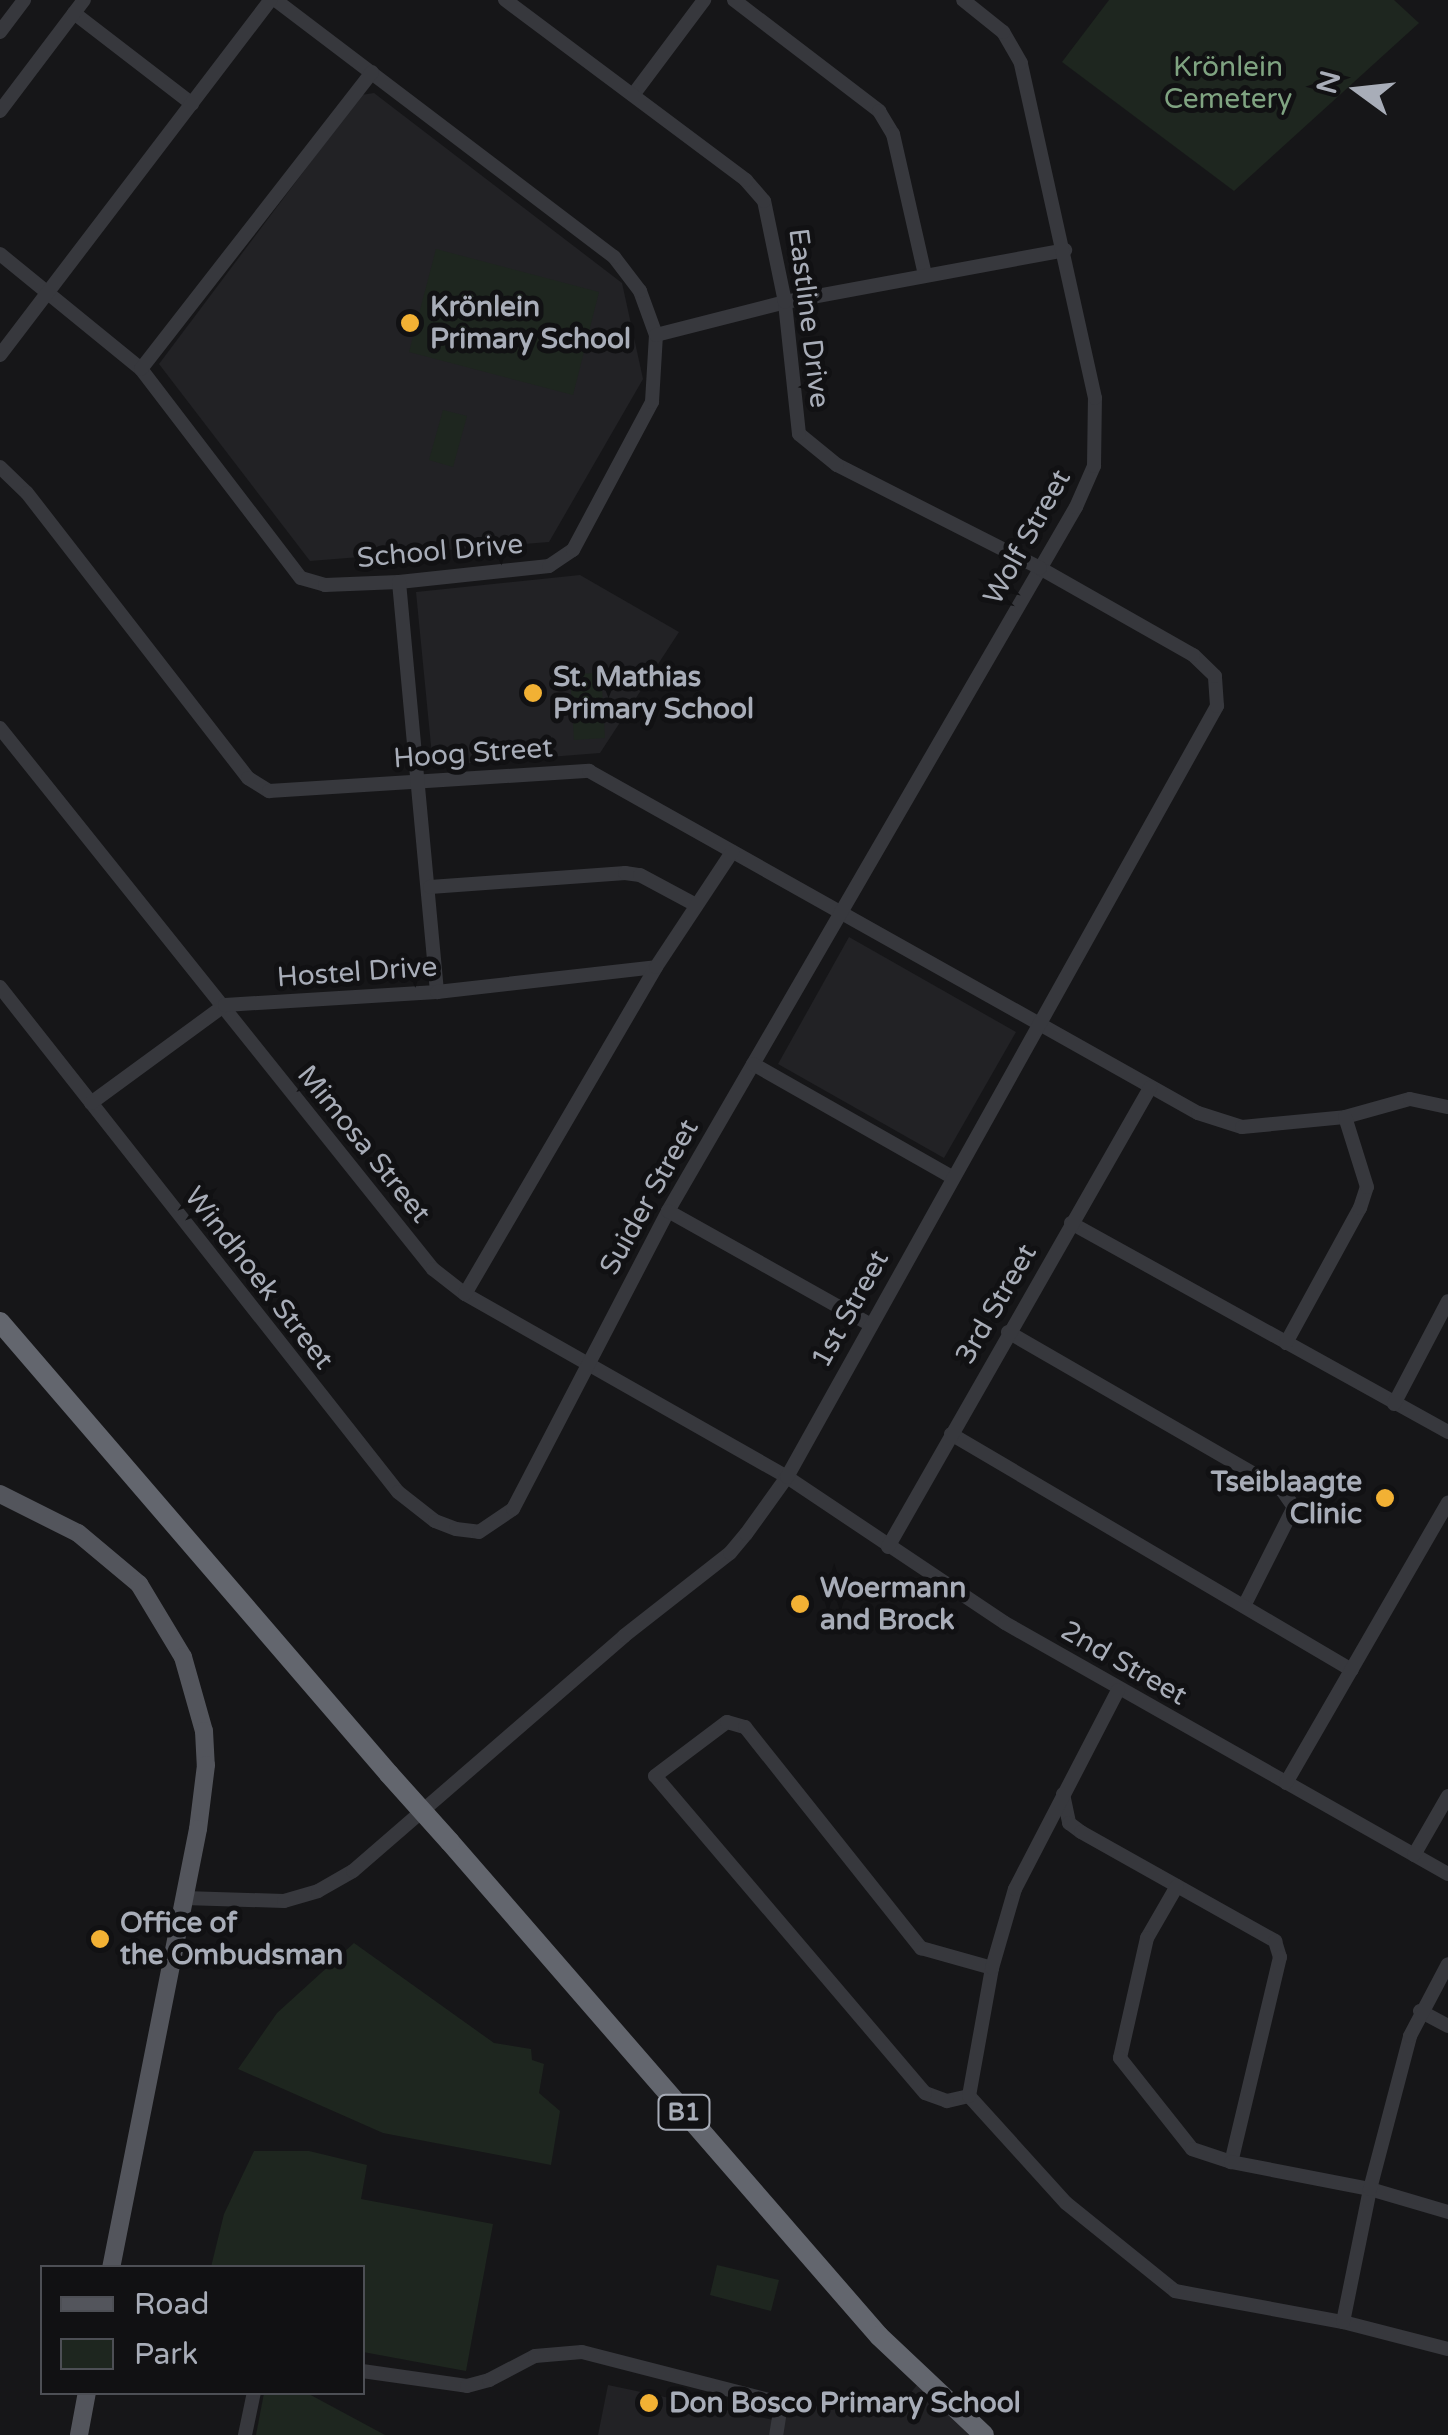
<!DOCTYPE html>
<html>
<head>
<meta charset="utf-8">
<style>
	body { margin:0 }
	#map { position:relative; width:1448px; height:2435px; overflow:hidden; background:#161618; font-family:"Varela Round",sans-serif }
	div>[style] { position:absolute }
	.built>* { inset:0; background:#222225 }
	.green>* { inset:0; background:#1e261f }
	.minor>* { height:14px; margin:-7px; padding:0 7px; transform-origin:7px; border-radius:7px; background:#37383d }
	.major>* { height:18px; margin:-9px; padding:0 9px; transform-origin:9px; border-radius:9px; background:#53555c }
	.highway>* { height:20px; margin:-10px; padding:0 10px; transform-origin:10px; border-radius:10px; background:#63666e }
	.highway-bridge>* { height:20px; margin:-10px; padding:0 10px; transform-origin:10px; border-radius:10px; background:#63666e }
	.dots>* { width:28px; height:28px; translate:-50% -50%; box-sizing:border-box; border:5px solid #111113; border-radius:50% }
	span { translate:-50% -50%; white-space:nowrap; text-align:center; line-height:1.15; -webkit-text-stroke:10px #111113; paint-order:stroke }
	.shield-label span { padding:2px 8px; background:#111113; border:2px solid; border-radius:8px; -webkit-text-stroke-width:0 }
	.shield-label { font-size:25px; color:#a8adb8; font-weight:700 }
	.park-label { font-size:28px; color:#7fa381 }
	.poi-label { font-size:28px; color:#a8adb8; font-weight:700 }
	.left { translate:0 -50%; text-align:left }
	.right { translate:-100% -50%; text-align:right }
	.street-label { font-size:28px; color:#a8adb8 }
	.legend { position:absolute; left:40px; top:2265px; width:325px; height:130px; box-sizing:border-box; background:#111113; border:2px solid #4d4f55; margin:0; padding:12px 18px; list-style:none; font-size:30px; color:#a8adb8 }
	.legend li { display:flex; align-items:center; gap:20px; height:50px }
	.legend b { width:50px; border:2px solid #4d4f55 }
	.north { position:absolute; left:1308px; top:40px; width:100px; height:100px; -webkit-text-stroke:8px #111113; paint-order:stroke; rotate:285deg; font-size:28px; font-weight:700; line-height:40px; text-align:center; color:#a8adb8 }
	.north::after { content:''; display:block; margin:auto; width:35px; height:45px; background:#a8adb8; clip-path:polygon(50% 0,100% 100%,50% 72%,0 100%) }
</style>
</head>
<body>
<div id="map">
	<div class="built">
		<div style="clip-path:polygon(374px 93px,622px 283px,643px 379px,549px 542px,310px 561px,159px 364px,361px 95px)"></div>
		<div style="clip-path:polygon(580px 575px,679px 632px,600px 753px,433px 766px,416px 592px)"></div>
		<div style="clip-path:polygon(849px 937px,1016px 1032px,944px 1158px,778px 1064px)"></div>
		<div style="clip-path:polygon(921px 2380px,984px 2435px,598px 2435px,608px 2385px,778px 2421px,773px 2401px,805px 2408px,835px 2403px,870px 2408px,889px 2396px,909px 2395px)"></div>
	</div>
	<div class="green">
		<div style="clip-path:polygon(1109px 0,1394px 0,1419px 23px,1234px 191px,1062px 62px)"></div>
		<div style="clip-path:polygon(436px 249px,599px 292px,573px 395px,409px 352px)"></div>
		<div style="clip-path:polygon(443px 410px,467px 416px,453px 467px,429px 460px)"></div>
		<div style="clip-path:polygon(601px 673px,605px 738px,574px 740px,570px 674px)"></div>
		<div style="clip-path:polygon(354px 1943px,494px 2043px,531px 2049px,532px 2060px,544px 2064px,539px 2093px,560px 2111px,551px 2165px,383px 2133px,238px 2069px,277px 2013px)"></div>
		<div style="clip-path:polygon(254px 2151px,309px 2151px,367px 2165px,361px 2199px,493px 2224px,466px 2371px,363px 2352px,362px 2268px,211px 2267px,224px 2214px)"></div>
		<div style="clip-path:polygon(717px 2265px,779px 2280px,771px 2311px,710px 2295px)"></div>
		<div style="clip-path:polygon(264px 2393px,307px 2393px,385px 2435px,256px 2435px)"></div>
	</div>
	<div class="minor">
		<div style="left:734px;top:0;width:183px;rotate:37.4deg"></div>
		<div style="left:879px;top:111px;width:27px;rotate:59deg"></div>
		<div style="left:893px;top:134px;width:145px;rotate:77.2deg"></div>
		<div style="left:74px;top:13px;width:149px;rotate:37.6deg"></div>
		<div style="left:0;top:32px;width:40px;rotate:-53deg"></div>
		<div style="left:633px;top:95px;width:119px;rotate:-53.2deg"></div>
		<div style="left:0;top:111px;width:139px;rotate:-52.9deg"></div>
		<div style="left:0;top:254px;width:182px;rotate:39.2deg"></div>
		<div style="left:141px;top:369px;width:263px;rotate:52.6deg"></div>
		<div style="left:301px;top:578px;width:25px;rotate:16deg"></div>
		<div style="left:325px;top:585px;width:74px;rotate:-2.3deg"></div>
		<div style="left:399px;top:582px;width:151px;rotate:-6.1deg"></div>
		<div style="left:549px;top:566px;width:29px;rotate:-34deg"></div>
		<div style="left:573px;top:550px;width:168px;rotate:-61.9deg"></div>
		<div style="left:652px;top:402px;width:67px;rotate:-86.6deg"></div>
		<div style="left:656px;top:335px;width:47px;rotate:-110deg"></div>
		<div style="left:640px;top:291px;width:43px;rotate:-127.4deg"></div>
		<div style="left:614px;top:257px;width:425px;rotate:-142.8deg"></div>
		<div style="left:656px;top:335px;width:133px;rotate:-14.3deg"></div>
		<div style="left:785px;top:302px;width:285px;rotate:-10.5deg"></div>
		<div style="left:0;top:355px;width:446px;rotate:-52.7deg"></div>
		<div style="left:141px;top:369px;width:376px;rotate:-52.1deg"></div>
		<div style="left:0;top:467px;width:37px;rotate:44deg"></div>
		<div style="left:27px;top:493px;width:361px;rotate:52.2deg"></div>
		<div style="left:248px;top:778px;width:25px;rotate:32deg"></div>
		<div style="left:269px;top:791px;width:321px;rotate:-3.6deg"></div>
		<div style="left:589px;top:771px;width:698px;rotate:29.32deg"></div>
		<div style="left:1198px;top:1113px;width:46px;rotate:17.7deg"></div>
		<div style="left:1242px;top:1127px;width:103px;rotate:-5.5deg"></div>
		<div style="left:1345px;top:1117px;width:67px;rotate:-15.5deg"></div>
		<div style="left:1410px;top:1099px;width:39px;rotate:12deg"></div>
		<div style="left:399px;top:582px;width:412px;rotate:84.7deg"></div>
		<div style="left:0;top:728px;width:693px;rotate:51.33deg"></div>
		<div style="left:433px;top:1269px;width:41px;rotate:38deg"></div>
		<div style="left:465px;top:1294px;width:370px;rotate:29.6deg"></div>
		<div style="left:787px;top:1477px;width:262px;rotate:33.8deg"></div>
		<div style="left:1005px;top:1623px;width:509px;rotate:29.54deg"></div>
		<div style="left:430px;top:887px;width:196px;rotate:-4.1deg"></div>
		<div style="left:625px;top:873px;width:15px;rotate:8deg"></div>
		<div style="left:640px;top:875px;width:64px;rotate:28.2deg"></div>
		<div style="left:0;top:987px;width:643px;rotate:51.76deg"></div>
		<div style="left:398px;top:1492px;width:47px;rotate:38.1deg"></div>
		<div style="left:435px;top:1521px;width:22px;rotate:21deg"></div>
		<div style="left:456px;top:1529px;width:23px;rotate:7deg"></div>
		<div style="left:479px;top:1532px;width:41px;rotate:-34.1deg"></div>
		<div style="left:513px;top:1509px;width:336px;rotate:-62.5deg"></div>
		<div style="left:668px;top:1211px;width:814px;rotate:-59.91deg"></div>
		<div style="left:1076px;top:507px;width:45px;rotate:-66.3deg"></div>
		<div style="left:1094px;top:466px;width:68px;rotate:-89.2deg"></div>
		<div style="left:1095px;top:398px;width:343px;rotate:-102.5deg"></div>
		<div style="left:1021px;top:63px;width:36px;rotate:-120deg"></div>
		<div style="left:1003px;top:32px;width:51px;rotate:-141.3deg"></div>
		<div style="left:753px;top:1064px;width:229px;rotate:29.6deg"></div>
		<div style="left:91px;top:1103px;width:166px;rotate:-36.2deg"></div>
		<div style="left:225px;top:1005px;width:212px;rotate:-3.5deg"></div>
		<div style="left:437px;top:992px;width:220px;rotate:-6.5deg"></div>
		<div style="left:668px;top:1211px;width:231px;rotate:29.3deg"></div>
		<div style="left:1071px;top:1223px;width:431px;rotate:29deg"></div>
		<div style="left:465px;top:1294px;width:379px;rotate:-59.7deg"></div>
		<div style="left:656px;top:967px;width:138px;rotate:-56.5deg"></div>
		<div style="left:1008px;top:1332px;width:316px;rotate:30deg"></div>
		<div style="left:1282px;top:1490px;width:21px;rotate:55deg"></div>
		<div style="left:1294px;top:1507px;width:111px;rotate:116.8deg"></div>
		<div style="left:1286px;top:1343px;width:154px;rotate:-61.3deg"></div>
		<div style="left:1360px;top:1208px;width:22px;rotate:-72deg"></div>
		<div style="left:1367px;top:1187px;width:73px;rotate:-107.4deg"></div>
		<div style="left:1394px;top:1404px;width:116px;rotate:-62.3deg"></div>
		<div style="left:951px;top:1434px;width:465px;rotate:30.5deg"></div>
		<div style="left:888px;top:1547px;width:529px;rotate:-60.28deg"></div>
		<div style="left:1286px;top:1783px;width:324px;rotate:-60deg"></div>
		<div style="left:1063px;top:1794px;width:30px;rotate:78deg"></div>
		<div style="left:1069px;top:1823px;width:15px;rotate:37deg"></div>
		<div style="left:1081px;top:1832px;width:223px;rotate:29.3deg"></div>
		<div style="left:1275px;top:1941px;width:17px;rotate:73deg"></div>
		<div style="left:1280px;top:1957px;width:211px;rotate:103.4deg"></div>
		<div style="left:1414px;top:1855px;width:68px;rotate:-60deg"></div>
		<div style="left:1177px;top:1886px;width:60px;rotate:120deg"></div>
		<div style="left:1147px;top:1938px;width:123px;rotate:102.7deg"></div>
		<div style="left:1120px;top:2058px;width:116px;rotate:51.6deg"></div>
		<div style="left:1192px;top:2149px;width:41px;rotate:18.4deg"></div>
		<div style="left:1231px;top:2162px;width:142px;rotate:11deg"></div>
		<div style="left:1370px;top:2189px;width:81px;rotate:16.4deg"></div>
		<div style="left:184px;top:1898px;width:100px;rotate:1.7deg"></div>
		<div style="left:284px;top:1901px;width:35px;rotate:-16deg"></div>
		<div style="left:318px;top:1891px;width:40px;rotate:-29.7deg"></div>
		<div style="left:353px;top:1871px;width:359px;rotate:-40.9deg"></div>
		<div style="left:624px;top:1636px;width:135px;rotate:-38.1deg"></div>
		<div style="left:730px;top:1553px;width:25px;rotate:-50deg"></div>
		<div style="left:746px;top:1534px;width:70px;rotate:-54.3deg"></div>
		<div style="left:787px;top:1477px;width:883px;rotate:-60.85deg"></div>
		<div style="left:1217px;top:706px;width:30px;rotate:-94deg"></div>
		<div style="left:1215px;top:676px;width:30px;rotate:-136deg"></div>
		<div style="left:1193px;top:655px;width:176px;rotate:-150.4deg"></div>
		<div style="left:1040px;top:568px;width:228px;rotate:-153.1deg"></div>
		<div style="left:837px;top:465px;width:49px;rotate:-140.8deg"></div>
		<div style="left:799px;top:434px;width:133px;rotate:-96.1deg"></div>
		<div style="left:785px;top:302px;width:103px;rotate:-101.7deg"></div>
		<div style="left:764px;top:201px;width:28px;rotate:-131deg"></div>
		<div style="left:746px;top:180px;width:301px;rotate:-143.2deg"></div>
		<div style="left:1420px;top:2011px;width:32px;rotate:28deg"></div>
		<div style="left:969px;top:2096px;width:23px;rotate:167deg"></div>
		<div style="left:947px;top:2101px;width:23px;rotate:-160deg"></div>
		<div style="left:925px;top:2093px;width:416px;rotate:-130.4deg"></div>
		<div style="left:655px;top:1776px;width:90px;rotate:-36.9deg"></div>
		<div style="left:727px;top:1722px;width:19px;rotate:16deg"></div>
		<div style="left:745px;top:1727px;width:283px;rotate:51.5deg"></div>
		<div style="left:921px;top:1948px;width:74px;rotate:15.7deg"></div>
		<div style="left:969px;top:2096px;width:144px;rotate:47.8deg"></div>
		<div style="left:1066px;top:2203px;width:140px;rotate:38.9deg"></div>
		<div style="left:1175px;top:2291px;width:171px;rotate:10.5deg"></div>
		<div style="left:1343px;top:2322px;width:108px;rotate:14.4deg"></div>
		<div style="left:969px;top:2096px;width:130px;rotate:-79.8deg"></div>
		<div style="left:992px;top:1968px;width:82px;rotate:-73.8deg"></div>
		<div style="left:1015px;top:1889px;width:224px;rotate:-62.6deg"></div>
		<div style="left:1343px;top:2322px;width:136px;rotate:-78.5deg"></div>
		<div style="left:1370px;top:2189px;width:158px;rotate:-75.3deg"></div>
		<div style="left:1410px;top:2036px;width:81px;rotate:-62.2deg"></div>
		<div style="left:362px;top:2371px;width:106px;rotate:8.1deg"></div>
		<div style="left:467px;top:2386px;width:23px;rotate:-15deg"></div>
		<div style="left:489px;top:2380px;width:52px;rotate:-27.6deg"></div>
		<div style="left:535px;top:2356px;width:47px;rotate:-4.9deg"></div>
		<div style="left:582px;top:2352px;width:197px;rotate:14.4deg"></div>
		<div style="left:773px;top:2401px;width:12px;rotate:55deg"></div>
		<div style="left:780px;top:2411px;width:24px;rotate:99deg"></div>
		<div style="left:245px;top:2435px;width:44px;rotate:-78.2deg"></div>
	</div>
	<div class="major">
		<div style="left:0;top:1494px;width:87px;rotate:26.6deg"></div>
		<div style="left:78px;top:1533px;width:80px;rotate:39.9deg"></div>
		<div style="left:139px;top:1584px;width:85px;rotate:58.9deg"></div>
		<div style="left:183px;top:1657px;width:77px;rotate:74.2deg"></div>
		<div style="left:204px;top:1731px;width:34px;rotate:87deg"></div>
		<div style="left:206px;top:1765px;width:64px;rotate:97.1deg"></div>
		<div style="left:198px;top:1829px;width:448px;rotate:101.2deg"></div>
		<div style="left:79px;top:2435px;width:44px;rotate:-79.5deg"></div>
	</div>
	<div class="highway">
		<div style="left:0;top:1322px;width:596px;rotate:49.28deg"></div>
		<div style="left:450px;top:1842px;width:654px;rotate:49.03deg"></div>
		<div style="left:879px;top:2336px;width:144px;rotate:43.3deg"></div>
	</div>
	<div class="highway-bridge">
		<div style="left:389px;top:1774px;width:91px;rotate:48.1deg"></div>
	</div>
	<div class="dots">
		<div style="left:410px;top:323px;background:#f2b134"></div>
		<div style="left:533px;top:693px;background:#f2b134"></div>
		<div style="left:1385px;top:1498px;background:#f2b134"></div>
		<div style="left:800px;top:1604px;background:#f2b134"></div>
		<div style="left:100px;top:1939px;background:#f2b134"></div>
		<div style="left:649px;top:2403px;background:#f2b134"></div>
	</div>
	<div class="shield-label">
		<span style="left:684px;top:2112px">B1</span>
	</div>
	<div class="park-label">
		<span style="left:1228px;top:83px">Krönlein<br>Cemetery</span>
	</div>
	<div class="poi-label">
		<span class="left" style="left:430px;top:323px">Krönlein<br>Primary School</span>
		<span class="left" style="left:553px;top:693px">St. Mathias<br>Primary School</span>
		<span class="right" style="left:1362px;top:1498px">Tseiblaagte<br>Clinic</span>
		<span class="left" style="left:820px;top:1604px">Woermann<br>and Brock</span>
		<span class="left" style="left:120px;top:1939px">Office of<br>the Ombudsman</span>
		<span class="left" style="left:669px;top:2403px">Don Bosco Primary School</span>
	</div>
	<div class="street-label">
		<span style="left:809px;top:318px;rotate:83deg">Eastline Drive</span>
		<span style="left:1027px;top:537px;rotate:-61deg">Wolf Street</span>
		<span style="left:440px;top:551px;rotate:-5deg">School Drive</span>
		<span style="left:473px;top:753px;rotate:-4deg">Hoog Street</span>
		<span style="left:357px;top:972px;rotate:-4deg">Hostel Drive</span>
		<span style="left:364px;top:1144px;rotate:51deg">Mimosa Street</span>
		<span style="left:649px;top:1197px;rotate:-61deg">Suider Street</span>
		<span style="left:259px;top:1278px;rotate:52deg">Windhoek Street</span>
		<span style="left:996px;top:1304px;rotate:-60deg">3rd Street</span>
		<span style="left:850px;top:1309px;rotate:-61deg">1st Street</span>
		<span style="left:1124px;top:1663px;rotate:30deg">2nd Street</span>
	</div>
	<ul class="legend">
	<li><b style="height:12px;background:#53555c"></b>Road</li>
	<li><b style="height:28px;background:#1e261f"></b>Park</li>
	</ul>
	<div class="north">N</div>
</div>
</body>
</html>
